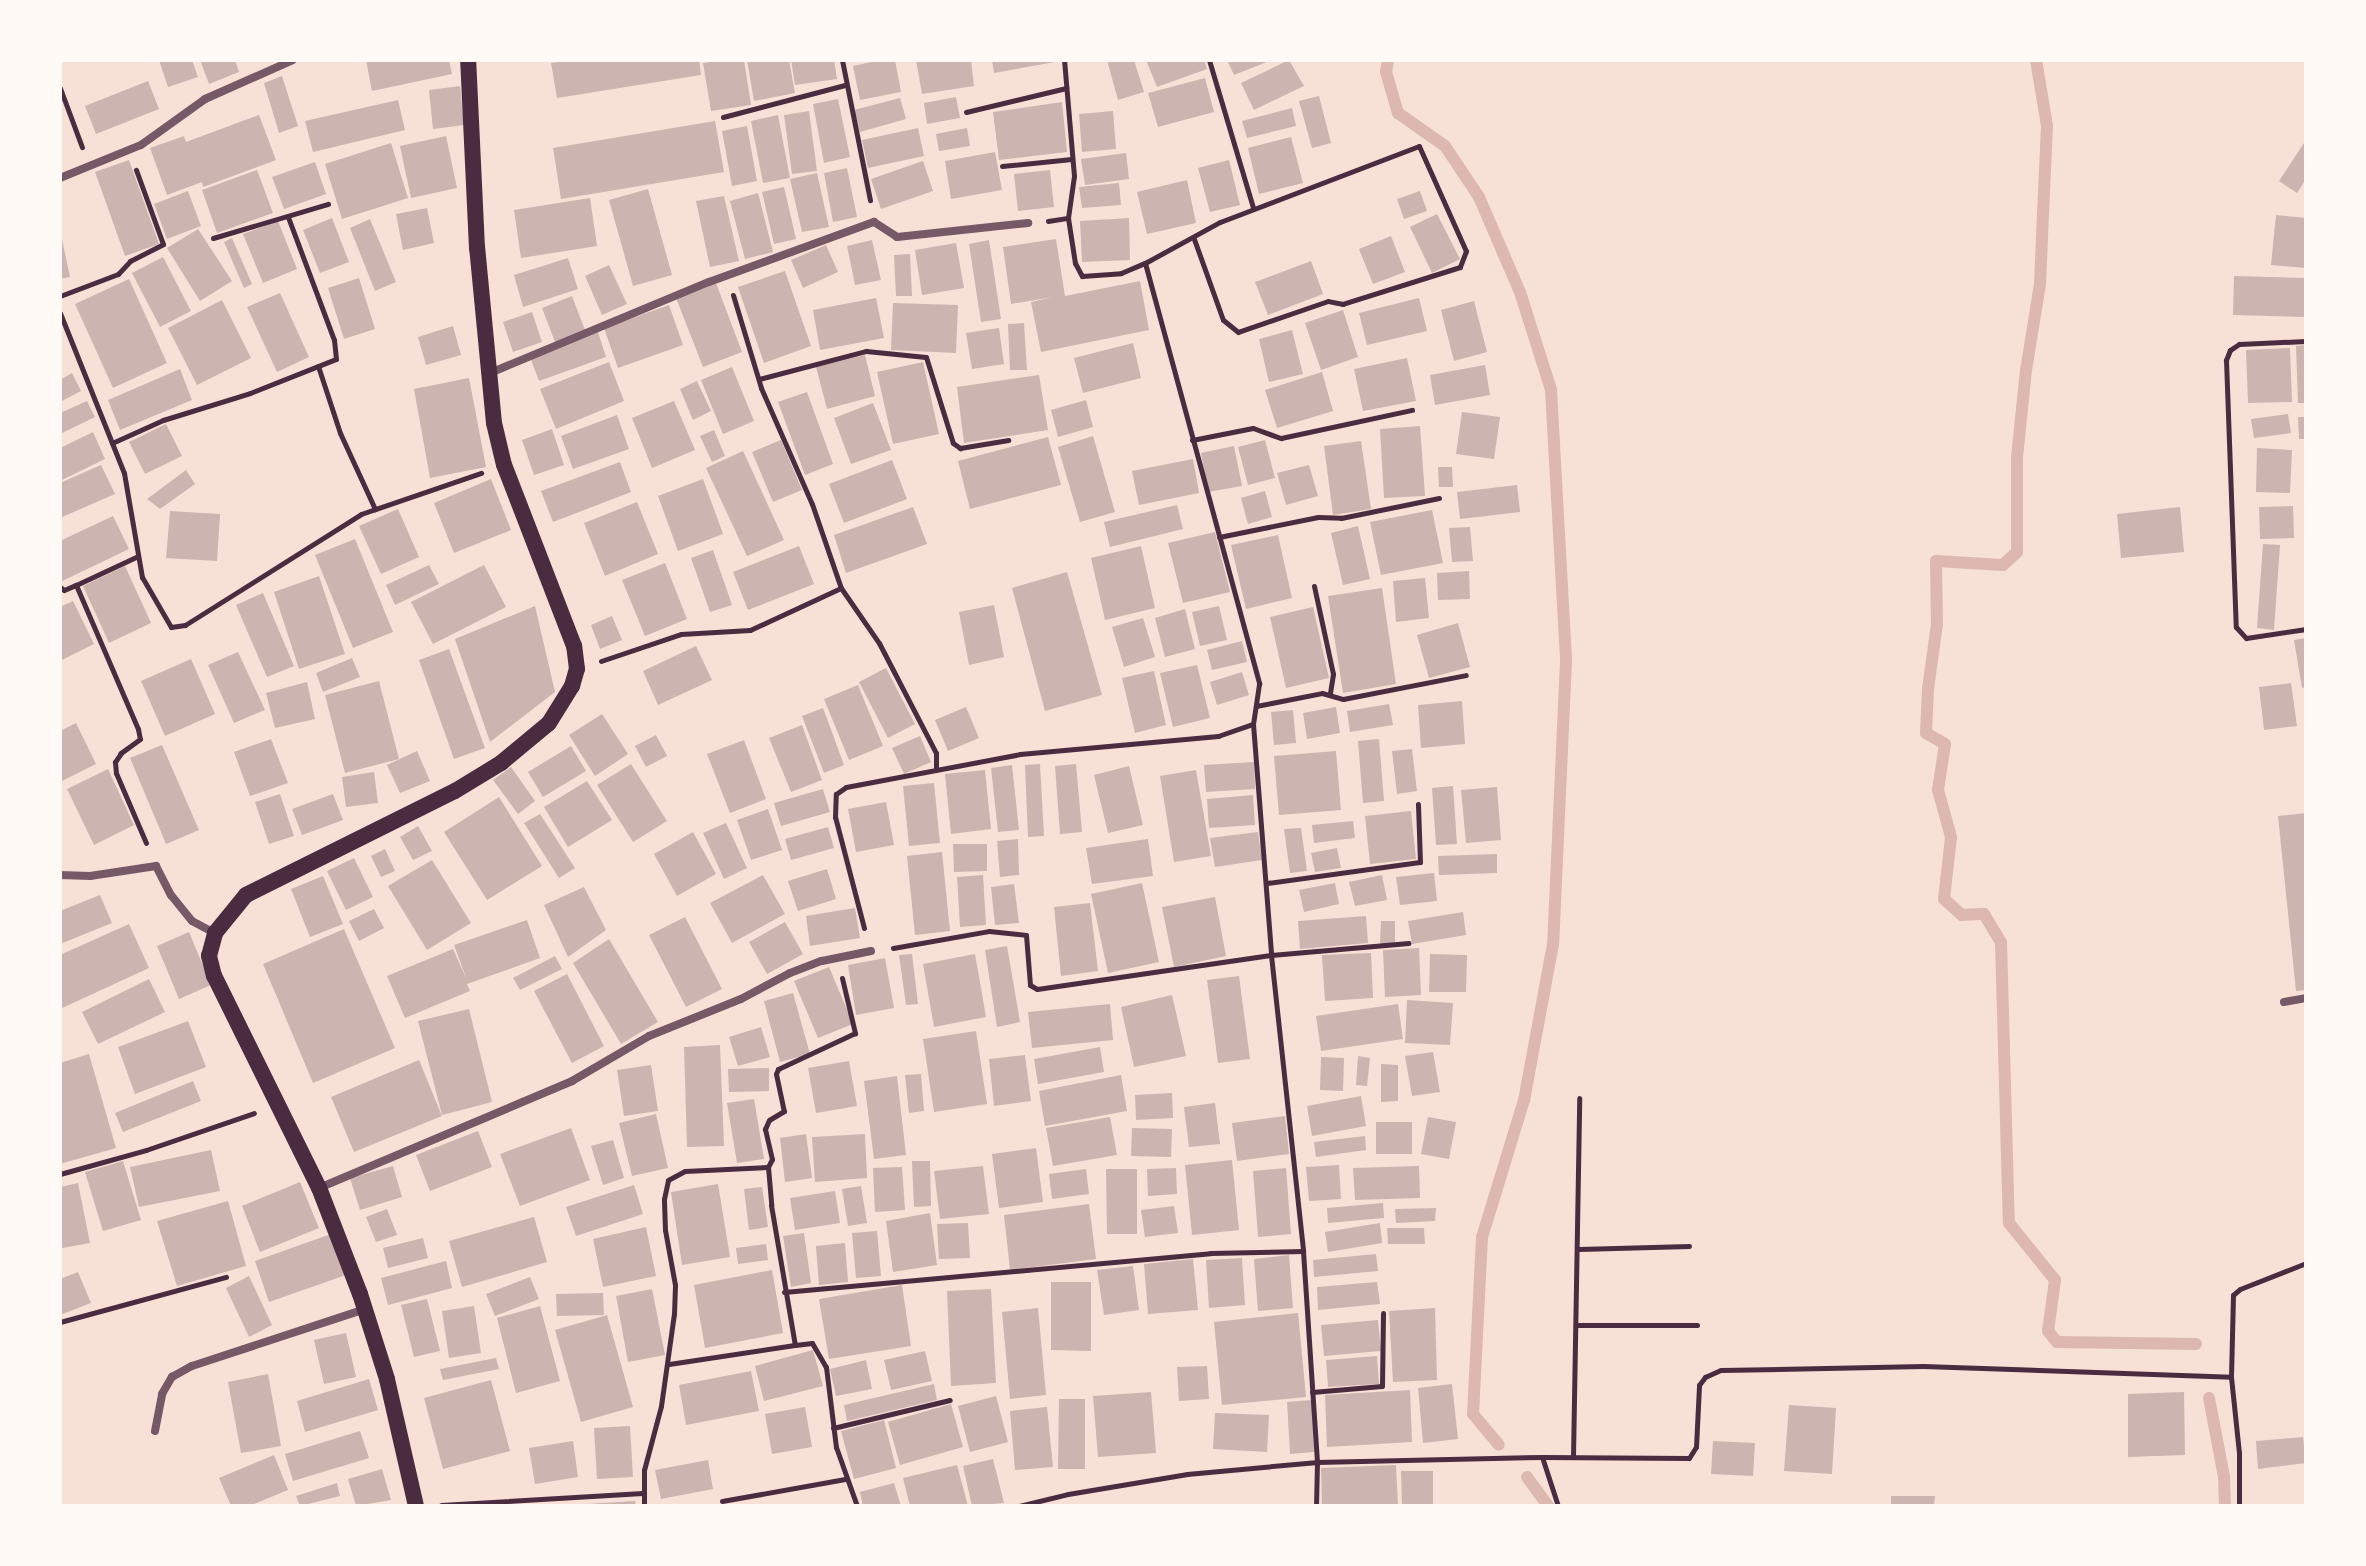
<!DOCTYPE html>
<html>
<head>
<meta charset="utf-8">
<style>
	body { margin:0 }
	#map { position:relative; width:2366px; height:1566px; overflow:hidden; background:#f7e1d7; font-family:"PT Sans",sans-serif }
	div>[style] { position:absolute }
	.stream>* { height:12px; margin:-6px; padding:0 6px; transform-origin:6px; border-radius:6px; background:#dcb8b0 }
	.building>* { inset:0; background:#ccb4b1 }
	.path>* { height:5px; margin:-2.5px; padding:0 2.5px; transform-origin:2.5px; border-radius:2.5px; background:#4a2c40 }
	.minor>* { height:8px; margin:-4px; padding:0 4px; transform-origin:4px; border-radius:4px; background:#755966 }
	.secondary>* { height:16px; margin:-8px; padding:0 8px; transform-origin:8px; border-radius:8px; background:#4a2c40 }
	span { translate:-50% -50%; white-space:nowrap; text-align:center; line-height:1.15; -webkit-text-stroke:7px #fffaf5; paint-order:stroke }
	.frame { position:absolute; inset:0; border:62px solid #fffaf5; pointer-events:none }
</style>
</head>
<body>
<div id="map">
	<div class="stream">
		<div style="left:1388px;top:60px;width:12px;rotate:99deg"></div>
		<div style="left:1386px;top:72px;width:43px;rotate:73.7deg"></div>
		<div style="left:1398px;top:113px;width:57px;rotate:35.1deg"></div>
		<div style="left:1445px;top:146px;width:61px;rotate:56.3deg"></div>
		<div style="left:1479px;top:197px;width:103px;rotate:66.7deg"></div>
		<div style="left:1520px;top:292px;width:103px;rotate:72.4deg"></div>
		<div style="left:1551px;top:390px;width:271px;rotate:86.8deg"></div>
		<div style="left:1566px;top:661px;width:283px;rotate:92.6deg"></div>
		<div style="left:1553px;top:944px;width:159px;rotate:100.5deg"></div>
		<div style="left:1524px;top:1100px;width:143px;rotate:107deg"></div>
		<div style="left:1482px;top:1237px;width:177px;rotate:92.9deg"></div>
		<div style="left:1473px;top:1414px;width:40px;rotate:50deg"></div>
		<div style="left:2036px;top:60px;width:67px;rotate:80.5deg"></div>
		<div style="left:2047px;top:126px;width:87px;rotate:92.6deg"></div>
		<div style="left:2043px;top:213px;width:71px;rotate:92.4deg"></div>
		<div style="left:2040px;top:284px;width:87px;rotate:99.2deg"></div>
		<div style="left:2026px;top:370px;width:87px;rotate:95.9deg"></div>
		<div style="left:2017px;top:457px;width:95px;rotate:90deg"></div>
		<div style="left:2017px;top:552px;width:19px;rotate:137deg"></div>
		<div style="left:2003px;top:565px;width:67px;rotate:-176.6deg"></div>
		<div style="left:1936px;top:561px;width:63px;rotate:89.1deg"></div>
		<div style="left:1937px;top:624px;width:66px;rotate:97.9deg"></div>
		<div style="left:1928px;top:689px;width:44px;rotate:92.6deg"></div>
		<div style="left:1926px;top:733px;width:22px;rotate:30deg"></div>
		<div style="left:1945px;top:744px;width:47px;rotate:98.7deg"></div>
		<div style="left:1938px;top:790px;width:49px;rotate:74.5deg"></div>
		<div style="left:1951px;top:837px;width:62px;rotate:96.4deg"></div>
		<div style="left:1944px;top:899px;width:24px;rotate:42deg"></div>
		<div style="left:1962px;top:915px;width:22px;rotate:-3deg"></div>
		<div style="left:1984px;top:914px;width:33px;rotate:59deg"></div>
		<div style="left:2001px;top:942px;width:281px;rotate:88.4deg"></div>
		<div style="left:2009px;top:1223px;width:73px;rotate:51.1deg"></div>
		<div style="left:2055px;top:1280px;width:51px;rotate:97.8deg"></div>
		<div style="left:2048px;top:1331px;width:14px;rotate:51deg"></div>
		<div style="left:2057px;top:1342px;width:139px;rotate:0.8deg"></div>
		<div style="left:2209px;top:1398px;width:80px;rotate:79.2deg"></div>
		<div style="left:2224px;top:1477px;width:29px;rotate:88deg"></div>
		<div style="left:1527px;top:1477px;width:36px;rotate:54deg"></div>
	</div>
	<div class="building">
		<div style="clip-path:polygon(159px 60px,192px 60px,198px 77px,168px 87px)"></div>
		<div style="clip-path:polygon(200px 60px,235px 60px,239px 72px,209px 84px)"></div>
		<div style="clip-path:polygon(366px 60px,449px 60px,452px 74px,372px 91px)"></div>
		<div style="clip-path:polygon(572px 60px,699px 60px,701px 75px,557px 98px,551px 63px)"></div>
		<div style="clip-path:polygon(723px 60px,744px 60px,751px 105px,711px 111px,703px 63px)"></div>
		<div style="clip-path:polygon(747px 60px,789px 60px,795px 93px,754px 101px)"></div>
		<div style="clip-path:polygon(791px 60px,834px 60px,837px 79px,795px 85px)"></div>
		<div style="clip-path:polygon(881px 60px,895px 60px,901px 92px,860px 100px,853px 66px)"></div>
		<div style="clip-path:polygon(916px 60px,971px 60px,974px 86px,922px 94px)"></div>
		<div style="clip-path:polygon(992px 60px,1054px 60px,1055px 62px,994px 73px)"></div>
		<div style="clip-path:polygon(1107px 60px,1134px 60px,1144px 92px,1118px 100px)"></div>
		<div style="clip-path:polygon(1146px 60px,1204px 60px,1207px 69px,1157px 87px)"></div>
		<div style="clip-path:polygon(1227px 60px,1272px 60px,1234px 75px)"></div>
		<div style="clip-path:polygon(1289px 60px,1304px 86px,1254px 110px,1241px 83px)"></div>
		<div style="clip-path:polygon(282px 76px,298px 126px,279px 133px,264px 83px)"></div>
		<div style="clip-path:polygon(1205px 78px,1214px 112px,1158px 127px,1148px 93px)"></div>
		<div style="clip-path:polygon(148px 81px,159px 109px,96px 134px,85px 106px)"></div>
		<div style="clip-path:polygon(460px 86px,464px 125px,433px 129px,429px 90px)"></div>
		<div style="clip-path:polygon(1319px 96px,1331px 143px,1312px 148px,1299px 101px)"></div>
		<div style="clip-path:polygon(956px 97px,960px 118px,927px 124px,924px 103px)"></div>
		<div style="clip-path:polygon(900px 98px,906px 119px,860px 132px,854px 110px)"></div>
		<div style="clip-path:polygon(838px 99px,850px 157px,824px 163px,813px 104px)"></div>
		<div style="clip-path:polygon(398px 100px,405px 130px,313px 152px,305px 121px)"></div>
		<div style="clip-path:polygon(1062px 102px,1067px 152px,999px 160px,993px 112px)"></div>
		<div style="clip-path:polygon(1292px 108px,1296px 126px,1247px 138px,1242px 121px)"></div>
		<div style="clip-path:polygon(809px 111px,817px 171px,792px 174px,784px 115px)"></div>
		<div style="clip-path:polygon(1113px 111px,1116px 149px,1082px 152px,1079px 114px)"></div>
		<div style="clip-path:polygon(259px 115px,276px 160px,203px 187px,202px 182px,167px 195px,150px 148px,184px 136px,186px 142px)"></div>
		<div style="clip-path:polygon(778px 115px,790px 178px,763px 183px,751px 121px)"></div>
		<div style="clip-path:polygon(715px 121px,724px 172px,561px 199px,553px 148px)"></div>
		<div style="clip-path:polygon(747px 126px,757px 181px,732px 186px,722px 131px)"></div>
		<div style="clip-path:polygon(918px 128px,924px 156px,868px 168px,862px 140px)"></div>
		<div style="clip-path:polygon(967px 128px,970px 146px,939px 151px,936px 134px)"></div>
		<div style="clip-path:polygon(446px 136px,457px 188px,411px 198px,400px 146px)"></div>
		<div style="clip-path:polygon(1291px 137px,1303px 183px,1259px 194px,1248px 148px)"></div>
		<div style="clip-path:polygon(2306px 140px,2306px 179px,2297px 193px,2279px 181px)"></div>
		<div style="clip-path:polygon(391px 143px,408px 198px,342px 219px,325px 164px)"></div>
		<div style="clip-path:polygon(995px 152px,1002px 190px,951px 199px,945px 161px)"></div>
		<div style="clip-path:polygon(1126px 153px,1129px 179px,1085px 185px,1081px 159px)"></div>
		<div style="clip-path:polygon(129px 160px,159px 244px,125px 256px,95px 172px)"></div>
		<div style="clip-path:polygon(1229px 160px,1240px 205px,1210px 212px,1198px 168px)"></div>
		<div style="clip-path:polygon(923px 161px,933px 191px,881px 209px,871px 179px)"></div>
		<div style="clip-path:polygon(315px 162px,326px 194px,284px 209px,272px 177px)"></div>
		<div style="clip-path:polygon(847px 168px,857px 217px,833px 222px,824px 173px)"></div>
		<div style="clip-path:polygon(257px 170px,273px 213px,217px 233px,202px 190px)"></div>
		<div style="clip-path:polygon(1050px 170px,1054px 207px,1018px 211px,1014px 174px)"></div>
		<div style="clip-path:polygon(817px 173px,829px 227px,802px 232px,790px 179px)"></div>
		<div style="clip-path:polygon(1187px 180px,1196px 223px,1147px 234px,1137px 192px)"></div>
		<div style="clip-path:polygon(1119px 183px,1121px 205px,1082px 208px,1079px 187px)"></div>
		<div style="clip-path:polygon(784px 187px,796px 239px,774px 244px,762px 192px)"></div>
		<div style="clip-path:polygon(648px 189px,672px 275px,633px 286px,609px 200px)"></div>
		<div style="clip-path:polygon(188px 191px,201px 226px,167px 239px,154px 204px)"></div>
		<div style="clip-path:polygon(1420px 191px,1427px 211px,1404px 219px,1397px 199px)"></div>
		<div style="clip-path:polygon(758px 193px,773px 252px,745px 259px,730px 201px)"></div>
		<div style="clip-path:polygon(724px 196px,739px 261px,710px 267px,696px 201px)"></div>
		<div style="clip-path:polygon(590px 198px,597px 246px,521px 258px,514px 210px)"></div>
		<div style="clip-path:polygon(427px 208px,434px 243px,403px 250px,396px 214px)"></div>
		<div style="clip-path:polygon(1437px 214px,1460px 259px,1432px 273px,1410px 227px)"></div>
		<div style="clip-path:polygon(2276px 215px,2306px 218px,2306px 268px,2271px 265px)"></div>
		<div style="clip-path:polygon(332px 218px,349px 262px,320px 273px,303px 230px)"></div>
		<div style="clip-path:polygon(1129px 218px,1130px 260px,1082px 262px,1080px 221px)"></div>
		<div style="clip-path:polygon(370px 219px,396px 282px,375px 291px,350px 228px)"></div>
		<div style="clip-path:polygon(278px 221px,297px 269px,263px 283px,243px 234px)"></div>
		<div style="clip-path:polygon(198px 229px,232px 281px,200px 301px,167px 248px)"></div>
		<div style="clip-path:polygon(60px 230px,70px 277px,60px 279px)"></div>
		<div style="clip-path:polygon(1391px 236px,1405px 272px,1373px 284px,1359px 249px)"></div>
		<div style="clip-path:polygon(232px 238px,252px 284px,244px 288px,224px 242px)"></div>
		<div style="clip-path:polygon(1056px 239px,1065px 296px,1140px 281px,1149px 330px,1041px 352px,1031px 302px,1053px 297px,1011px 304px,1003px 247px)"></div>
		<div style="clip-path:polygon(872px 240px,881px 280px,855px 285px,847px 246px)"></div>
		<div style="clip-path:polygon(989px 240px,1001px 319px,981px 322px,969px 244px)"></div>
		<div style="clip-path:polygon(956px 243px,964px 288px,922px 295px,915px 250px)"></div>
		<div style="clip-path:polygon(826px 245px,838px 272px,803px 288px,791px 260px)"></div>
		<div style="clip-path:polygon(910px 254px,912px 296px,896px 296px,894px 255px)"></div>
		<div style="clip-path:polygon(163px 257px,191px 311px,160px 327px,132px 273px)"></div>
		<div style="clip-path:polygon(568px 258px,578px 289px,523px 307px,514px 275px)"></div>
		<div style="clip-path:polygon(1311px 261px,1323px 294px,1268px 315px,1255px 282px)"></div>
		<div style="clip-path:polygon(609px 265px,627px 304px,602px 315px,585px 276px)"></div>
		<div style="clip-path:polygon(785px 271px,811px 346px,764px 363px,738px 287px)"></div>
		<div style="clip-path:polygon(2234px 276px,2306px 278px,2306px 317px,2233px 315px)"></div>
		<div style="clip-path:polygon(359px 278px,375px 329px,344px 339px,328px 288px)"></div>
		<div style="clip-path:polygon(129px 279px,167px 363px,113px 388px,75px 304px)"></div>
		<div style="clip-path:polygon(716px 283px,742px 352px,703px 367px,676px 298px)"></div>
		<div style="clip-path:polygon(280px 293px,309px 357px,277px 372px,247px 307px)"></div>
		<div style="clip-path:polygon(572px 296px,585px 330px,555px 342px,542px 308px)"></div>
		<div style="clip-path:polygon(876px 298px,884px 338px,820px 350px,813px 310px)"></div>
		<div style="clip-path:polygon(1419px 298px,1427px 331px,1367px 345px,1359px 313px)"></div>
		<div style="clip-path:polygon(222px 300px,251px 358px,197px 385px,168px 328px)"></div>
		<div style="clip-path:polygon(1474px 301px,1487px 352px,1454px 361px,1441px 310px)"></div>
		<div style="clip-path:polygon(893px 303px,958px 305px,956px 353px,891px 350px)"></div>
		<div style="clip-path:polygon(669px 305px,683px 345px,618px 368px,604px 328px)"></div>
		<div style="clip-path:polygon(1343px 310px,1358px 357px,1321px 370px,1305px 323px)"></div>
		<div style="clip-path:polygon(532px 312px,542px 342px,513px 352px,503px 322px)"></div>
		<div style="clip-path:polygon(1024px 323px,1027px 370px,1010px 370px,1008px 324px)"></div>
		<div style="clip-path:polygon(453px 326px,461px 355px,426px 365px,418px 337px)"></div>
		<div style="clip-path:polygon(999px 328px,1004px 364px,972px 369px,966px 333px)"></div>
		<div style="clip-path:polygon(1292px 330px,1303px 374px,1269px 382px,1259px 339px)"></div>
		<div style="clip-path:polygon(598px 332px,606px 357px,539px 381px,530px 357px)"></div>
		<div style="clip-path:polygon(1133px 343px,1141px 378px,1083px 393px,1074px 358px)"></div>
		<div style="clip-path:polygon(2306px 345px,2306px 403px,2298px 403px,2296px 346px)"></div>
		<div style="clip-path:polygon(2290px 348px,2292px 402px,2248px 403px,2246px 350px)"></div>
		<div style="clip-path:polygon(865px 355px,875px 396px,827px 409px,816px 367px)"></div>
		<div style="clip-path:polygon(1407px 358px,1416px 401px,1363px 411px,1354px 369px)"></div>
		<div style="clip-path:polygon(609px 362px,624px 401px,556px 429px,540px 389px)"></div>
		<div style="clip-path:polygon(923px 362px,939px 434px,893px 444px,877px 372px)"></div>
		<div style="clip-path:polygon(1485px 365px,1490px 395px,1435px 405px,1430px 375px)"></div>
		<div style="clip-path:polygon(732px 367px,754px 421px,723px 434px,701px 380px)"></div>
		<div style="clip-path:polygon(180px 369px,192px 400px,120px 430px,108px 400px)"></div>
		<div style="clip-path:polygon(1322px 372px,1333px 411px,1277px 428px,1265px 390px)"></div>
		<div style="clip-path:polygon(72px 373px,81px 391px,60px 402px,60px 380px)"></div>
		<div style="clip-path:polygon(1039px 375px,1048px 430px,964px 443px,957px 387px)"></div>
		<div style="clip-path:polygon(469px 378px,486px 467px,430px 478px,414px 389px)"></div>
		<div style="clip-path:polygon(697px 381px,711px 411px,693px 420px,680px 389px)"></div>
		<div style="clip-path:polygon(807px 392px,833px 464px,805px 475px,778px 402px)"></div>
		<div style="clip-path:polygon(1086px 400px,1093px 427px,1058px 437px,1051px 410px)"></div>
		<div style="clip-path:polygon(87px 401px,95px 417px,60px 434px,60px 413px)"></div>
		<div style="clip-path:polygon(674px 401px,695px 450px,652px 468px,632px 418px)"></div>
		<div style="clip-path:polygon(873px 403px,891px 450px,851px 464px,834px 418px)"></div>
		<div style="clip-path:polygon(1462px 412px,1500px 417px,1494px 459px,1456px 454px)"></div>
		<div style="clip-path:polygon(2288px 414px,2291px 433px,2254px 438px,2251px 419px)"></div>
		<div style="clip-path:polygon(617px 415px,629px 449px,573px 469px,561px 436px)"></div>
		<div style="clip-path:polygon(2298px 417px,2306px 417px,2306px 439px,2299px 439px)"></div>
		<div style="clip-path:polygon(166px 424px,182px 456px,145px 474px,129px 442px)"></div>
		<div style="clip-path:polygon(1420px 426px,1425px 496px,1384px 498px,1380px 429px)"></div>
		<div style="clip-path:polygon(552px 429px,564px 465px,534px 475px,522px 440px)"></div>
		<div style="clip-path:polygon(714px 430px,725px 456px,712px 462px,700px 436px)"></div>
		<div style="clip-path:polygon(93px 432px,105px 459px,60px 481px,60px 448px)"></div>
		<div style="clip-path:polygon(1093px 436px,1115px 512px,1080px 522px,1058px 447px)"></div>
		<div style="clip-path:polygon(1048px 437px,1061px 485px,970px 509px,958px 461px)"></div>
		<div style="clip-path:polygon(781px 440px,802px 490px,773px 502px,752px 452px)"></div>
		<div style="clip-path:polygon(1265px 440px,1275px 478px,1248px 485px,1238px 447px)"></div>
		<div style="clip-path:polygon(1361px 441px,1371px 509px,1333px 515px,1324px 446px)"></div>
		<div style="clip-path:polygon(1234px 446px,1242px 486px,1208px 492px,1201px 453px)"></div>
		<div style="clip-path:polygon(2257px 448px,2292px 450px,2290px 493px,2256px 492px)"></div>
		<div style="clip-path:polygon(743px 451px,784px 540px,747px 556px,706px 468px)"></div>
		<div style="clip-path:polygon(1193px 459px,1199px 493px,1139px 505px,1132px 471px)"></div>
		<div style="clip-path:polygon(892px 460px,907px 499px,844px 523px,829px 484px)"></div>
		<div style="clip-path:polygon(620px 462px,631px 492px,553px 522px,541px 491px)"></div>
		<div style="clip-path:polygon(101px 465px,115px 494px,60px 518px,60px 483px)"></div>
		<div style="clip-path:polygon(1309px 465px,1318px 496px,1286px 505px,1277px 473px)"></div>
		<div style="clip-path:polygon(1438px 467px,1452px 467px,1453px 487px,1439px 487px)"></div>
		<div style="clip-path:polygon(186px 470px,195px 484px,160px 509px,147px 499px)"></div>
		<div style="clip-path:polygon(491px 479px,511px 530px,454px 553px,434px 503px)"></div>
		<div style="clip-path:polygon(703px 479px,723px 534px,678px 551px,658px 496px)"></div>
		<div style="clip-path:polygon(1517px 485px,1520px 512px,1460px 519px,1457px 492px)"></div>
		<div style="clip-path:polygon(1265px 491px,1272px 517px,1248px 524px,1241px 498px)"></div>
		<div style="clip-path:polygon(637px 502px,658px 554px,605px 576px,584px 523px)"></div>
		<div style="clip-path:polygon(1177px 505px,1183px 529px,1110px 547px,1104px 522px)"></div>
		<div style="clip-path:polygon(2293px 506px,2294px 538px,2260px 539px,2259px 507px)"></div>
		<div style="clip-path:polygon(913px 507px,927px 544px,846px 573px,834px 535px)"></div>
		<div style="clip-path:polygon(2180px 507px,2184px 552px,2121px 558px,2117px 514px)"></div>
		<div style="clip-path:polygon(398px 509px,419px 557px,381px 574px,359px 526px)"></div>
		<div style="clip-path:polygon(1432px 510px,1443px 563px,1381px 575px,1370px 522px)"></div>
		<div style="clip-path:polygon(170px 511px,220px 514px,217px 561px,166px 558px)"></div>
		<div style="clip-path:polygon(113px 516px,129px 549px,60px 582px,60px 541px)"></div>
		<div style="clip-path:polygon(1358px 526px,1370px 579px,1343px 585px,1331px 533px)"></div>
		<div style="clip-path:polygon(1470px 527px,1473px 561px,1452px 562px,1449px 528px)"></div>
		<div style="clip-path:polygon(1215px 532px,1230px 592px,1183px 603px,1168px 543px)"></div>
		<div style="clip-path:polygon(1278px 535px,1292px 598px,1246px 609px,1231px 545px)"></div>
		<div style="clip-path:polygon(355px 539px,393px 632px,353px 648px,315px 555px)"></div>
		<div style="clip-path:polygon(2263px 544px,2280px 545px,2274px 630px,2257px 628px)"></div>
		<div style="clip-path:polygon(799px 546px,814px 584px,748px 610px,733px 572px)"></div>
		<div style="clip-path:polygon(1141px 546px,1155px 608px,1105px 620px,1091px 558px)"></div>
		<div style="clip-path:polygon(713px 550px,732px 605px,710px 612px,691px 558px)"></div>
		<div style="clip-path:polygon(665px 563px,687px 619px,645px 636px,622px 580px)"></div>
		<div style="clip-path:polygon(429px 565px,439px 584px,395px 605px,386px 585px)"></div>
		<div style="clip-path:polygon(484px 565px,506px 607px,433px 644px,411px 602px)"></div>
		<div style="clip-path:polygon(125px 566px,151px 623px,109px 643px,83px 586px)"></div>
		<div style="clip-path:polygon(1469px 571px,1470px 599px,1438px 600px,1437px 573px)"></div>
		<div style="clip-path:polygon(1067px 572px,1102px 695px,1045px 711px,1012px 588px)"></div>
		<div style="clip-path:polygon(319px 576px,345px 654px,299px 669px,274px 592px)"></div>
		<div style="clip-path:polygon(1425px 578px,1429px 618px,1396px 622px,1393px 581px)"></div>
		<div style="clip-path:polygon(1382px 588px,1396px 684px,1343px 693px,1328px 596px)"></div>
		<div style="clip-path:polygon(263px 593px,294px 666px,267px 677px,236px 605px)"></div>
		<div style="clip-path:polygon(73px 601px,94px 644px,60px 661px,60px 607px)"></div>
		<div style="clip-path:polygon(994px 605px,1004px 657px,969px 665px,959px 612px)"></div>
		<div style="clip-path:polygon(535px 606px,555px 692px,490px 742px,455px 639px)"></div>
		<div style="clip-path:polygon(1219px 606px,1227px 640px,1200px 646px,1192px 612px)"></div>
		<div style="clip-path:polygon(1313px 607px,1329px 678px,1286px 688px,1270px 617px)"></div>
		<div style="clip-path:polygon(1185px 609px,1195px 649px,1165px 657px,1155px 618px)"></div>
		<div style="clip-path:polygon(612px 616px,622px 640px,600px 649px,591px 625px)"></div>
		<div style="clip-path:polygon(1143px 618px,1155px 657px,1124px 667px,1112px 627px)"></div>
		<div style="clip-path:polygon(1458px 623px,1470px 667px,1429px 678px,1417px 635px)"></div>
		<div style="clip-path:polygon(2306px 638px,2306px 687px,2302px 688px,2294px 640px)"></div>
		<div style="clip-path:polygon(1242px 641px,1247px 662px,1212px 670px,1207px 650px)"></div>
		<div style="clip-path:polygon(696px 646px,712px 680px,658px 705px,643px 671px)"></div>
		<div style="clip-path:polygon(449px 649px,485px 748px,454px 759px,419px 660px)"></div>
		<div style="clip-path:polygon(238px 652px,265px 710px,234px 723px,208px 665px)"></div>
		<div style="clip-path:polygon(352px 658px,360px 677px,323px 692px,316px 673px)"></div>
		<div style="clip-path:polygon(191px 659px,215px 714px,165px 736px,141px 681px)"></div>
		<div style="clip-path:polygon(1197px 665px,1210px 718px,1173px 727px,1160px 673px)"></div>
		<div style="clip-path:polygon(886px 668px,915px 724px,888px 738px,859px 682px)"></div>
		<div style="clip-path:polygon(1154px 671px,1166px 725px,1135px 733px,1122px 678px)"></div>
		<div style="clip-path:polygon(1242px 672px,1249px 695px,1217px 705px,1210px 682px)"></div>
		<div style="clip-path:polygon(379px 681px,399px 759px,345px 773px,325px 695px)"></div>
		<div style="clip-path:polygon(307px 682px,315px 719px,275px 728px,266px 693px)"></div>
		<div style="clip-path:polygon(2291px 683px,2297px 726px,2264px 730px,2259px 687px)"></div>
		<div style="clip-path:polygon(858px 685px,883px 746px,849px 760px,824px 699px)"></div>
		<div style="clip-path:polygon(1462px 701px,1465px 744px,1421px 748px,1418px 705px)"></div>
		<div style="clip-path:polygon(1389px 704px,1393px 725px,1350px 732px,1347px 711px)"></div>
		<div style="clip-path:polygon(966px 707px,979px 738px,948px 751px,935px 720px)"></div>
		<div style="clip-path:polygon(1336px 707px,1340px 733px,1307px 739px,1303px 713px)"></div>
		<div style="clip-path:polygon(823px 708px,844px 765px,824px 773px,802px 716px)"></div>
		<div style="clip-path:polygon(1293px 710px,1296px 743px,1274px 745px,1271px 712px)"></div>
		<div style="clip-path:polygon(602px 714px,628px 754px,595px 776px,569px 735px)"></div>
		<div style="clip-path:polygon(76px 723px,96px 764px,60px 782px,60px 731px)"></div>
		<div style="clip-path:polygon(802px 725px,822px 780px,791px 792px,769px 738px)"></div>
		<div style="clip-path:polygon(656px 735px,667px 756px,646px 767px,635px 746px)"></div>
		<div style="clip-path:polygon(920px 736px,931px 762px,904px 774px,892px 748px)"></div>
		<div style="clip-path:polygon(271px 739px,288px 783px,250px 796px,234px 752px)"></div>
		<div style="clip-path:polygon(1379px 739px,1384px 801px,1363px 803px,1358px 741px)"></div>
		<div style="clip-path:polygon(744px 740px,766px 799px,730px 813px,707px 754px)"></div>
		<div style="clip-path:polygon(162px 745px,199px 830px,166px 844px,130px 758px)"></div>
		<div style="clip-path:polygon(571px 746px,586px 771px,543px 797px,528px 772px)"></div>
		<div style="clip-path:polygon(1412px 749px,1417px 791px,1397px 794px,1392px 751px)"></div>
		<div style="clip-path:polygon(417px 751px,430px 781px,400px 793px,387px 765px)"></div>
		<div style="clip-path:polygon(1336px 751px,1341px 810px,1279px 815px,1274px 756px)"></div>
		<div style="clip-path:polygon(1254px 762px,1255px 789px,1206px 792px,1204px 765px)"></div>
		<div style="clip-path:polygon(631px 764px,667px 821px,633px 842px,597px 785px)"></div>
		<div style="clip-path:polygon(1040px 764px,1044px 836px,1028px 837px,1025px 765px)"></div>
		<div style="clip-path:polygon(1076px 764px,1082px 832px,1060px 834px,1055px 766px)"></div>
		<div style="clip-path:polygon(1012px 765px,1019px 830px,998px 832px,991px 768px)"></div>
		<div style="clip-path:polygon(1129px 766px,1143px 825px,1108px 833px,1094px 775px)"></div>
		<div style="clip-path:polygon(511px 767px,535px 801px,518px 814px,493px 780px)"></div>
		<div style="clip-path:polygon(108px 769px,134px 825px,94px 845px,67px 789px)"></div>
		<div style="clip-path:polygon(985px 770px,991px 829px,951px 834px,945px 774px)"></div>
		<div style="clip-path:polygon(1196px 770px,1211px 856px,1174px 862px,1160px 776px)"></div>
		<div style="clip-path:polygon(374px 772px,378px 803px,346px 807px,342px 777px)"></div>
		<div style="clip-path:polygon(587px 781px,612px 820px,568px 847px,544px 807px)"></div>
		<div style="clip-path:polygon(934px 783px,940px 843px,909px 846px,903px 786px)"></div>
		<div style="clip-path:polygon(1453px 786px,1457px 844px,1436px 845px,1432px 788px)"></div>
		<div style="clip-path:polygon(1497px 787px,1501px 840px,1466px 843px,1461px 790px)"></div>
		<div style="clip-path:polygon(823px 789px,830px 812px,781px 826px,774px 803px)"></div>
		<div style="clip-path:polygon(280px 794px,294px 836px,269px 844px,255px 802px)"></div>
		<div style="clip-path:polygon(333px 794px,343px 820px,302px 835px,292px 809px)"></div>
		<div style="clip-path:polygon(1253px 795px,1255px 825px,1209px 828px,1207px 799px)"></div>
		<div style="clip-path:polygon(499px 797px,542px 866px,487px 900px,444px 832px)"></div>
		<div style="clip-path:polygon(886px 802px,894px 845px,856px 852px,848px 809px)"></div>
		<div style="clip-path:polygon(768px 809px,782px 850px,751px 860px,737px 820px)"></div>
		<div style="clip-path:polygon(1411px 811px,1416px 859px,1370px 864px,1365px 816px)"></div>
		<div style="clip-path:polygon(2306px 813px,2306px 990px,2296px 991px,2278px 816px)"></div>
		<div style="clip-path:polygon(540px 814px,575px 868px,559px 878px,524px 823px)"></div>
		<div style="clip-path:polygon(1353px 821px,1355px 838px,1314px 843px,1312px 825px)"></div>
		<div style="clip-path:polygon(726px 823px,747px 868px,724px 879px,703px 833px)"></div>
		<div style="clip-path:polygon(418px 826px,432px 851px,413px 860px,400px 837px)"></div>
		<div style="clip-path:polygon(828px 827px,834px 848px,791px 860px,785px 839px)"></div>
		<div style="clip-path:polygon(1301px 828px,1307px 871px,1290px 873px,1284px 829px)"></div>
		<div style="clip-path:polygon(693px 832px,716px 874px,677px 896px,654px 854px)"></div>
		<div style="clip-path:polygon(1258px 832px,1262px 860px,1215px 867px,1210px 838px)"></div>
		<div style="clip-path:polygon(1018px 839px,1019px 875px,1000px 877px,997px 841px)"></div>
		<div style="clip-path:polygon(1148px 839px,1153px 876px,1092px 884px,1086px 848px)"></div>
		<div style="clip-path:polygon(953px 844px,987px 844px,987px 871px,954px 872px)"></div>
		<div style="clip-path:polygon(1337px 848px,1341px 868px,1315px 872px,1311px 853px)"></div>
		<div style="clip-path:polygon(385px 849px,395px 871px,381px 877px,371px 856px)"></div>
		<div style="clip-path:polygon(942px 852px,950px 931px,915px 935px,907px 856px)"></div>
		<div style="clip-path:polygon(1497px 854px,1497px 873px,1439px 875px,1438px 856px)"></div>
		<div style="clip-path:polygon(354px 858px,373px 897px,346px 910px,327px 871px)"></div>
		<div style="clip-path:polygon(432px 860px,471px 923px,427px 950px,388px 886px)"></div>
		<div style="clip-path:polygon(827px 869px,836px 899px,798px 911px,788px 881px)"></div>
		<div style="clip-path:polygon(1434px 873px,1437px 901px,1400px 905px,1396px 877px)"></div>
		<div style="clip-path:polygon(763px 875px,785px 914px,732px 943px,710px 903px)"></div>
		<div style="clip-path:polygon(983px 875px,986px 925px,960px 927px,957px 877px)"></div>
		<div style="clip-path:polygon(1382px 875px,1387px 900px,1355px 906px,1349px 882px)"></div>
		<div style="clip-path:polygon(323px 876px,343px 924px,310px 937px,291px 889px)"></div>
		<div style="clip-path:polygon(1142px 883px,1159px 962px,1108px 973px,1091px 894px)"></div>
		<div style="clip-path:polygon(1335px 883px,1339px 904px,1304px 912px,1299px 890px)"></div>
		<div style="clip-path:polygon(1014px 884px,1019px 923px,995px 925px,991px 887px)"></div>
		<div style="clip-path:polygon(584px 887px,606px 930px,568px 957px,544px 905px)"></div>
		<div style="clip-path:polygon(100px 895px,112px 923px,60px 944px,60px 911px)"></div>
		<div style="clip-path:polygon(1215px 897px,1226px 956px,1174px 967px,1162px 907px)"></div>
		<div style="clip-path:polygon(1090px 903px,1098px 971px,1061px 976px,1054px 907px)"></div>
		<div style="clip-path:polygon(855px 908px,860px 938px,810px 946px,806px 916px)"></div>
		<div style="clip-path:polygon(374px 909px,384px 928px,359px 941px,349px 921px)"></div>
		<div style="clip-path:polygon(1463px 912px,1466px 935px,1412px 944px,1408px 921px)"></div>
		<div style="clip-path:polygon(1366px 916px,1368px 943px,1300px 949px,1298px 921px)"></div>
		<div style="clip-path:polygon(685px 917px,722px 989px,686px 1007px,649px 935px)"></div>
		<div style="clip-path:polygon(527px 920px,540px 958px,467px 984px,470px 991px,405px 1018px,387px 976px,453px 949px,467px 980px,454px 945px)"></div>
		<div style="clip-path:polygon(1381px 921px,1395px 921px,1395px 944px,1380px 944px)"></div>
		<div style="clip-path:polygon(785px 922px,803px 954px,767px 974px,749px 942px)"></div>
		<div style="clip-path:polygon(129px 924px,149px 968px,60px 1009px,60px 955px)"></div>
		<div style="clip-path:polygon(344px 929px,395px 1048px,313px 1083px,263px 964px)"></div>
		<div style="clip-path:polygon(189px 932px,211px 985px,179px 999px,157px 946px)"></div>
		<div style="clip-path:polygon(609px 939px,658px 1022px,621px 1044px,573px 963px)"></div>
		<div style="clip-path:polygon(1007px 946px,1020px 1022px,997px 1027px,985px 950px)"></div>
		<div style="clip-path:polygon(1419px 948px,1421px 995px,1385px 997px,1383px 950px)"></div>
		<div style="clip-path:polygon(1371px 953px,1373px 998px,1325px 1001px,1322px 955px)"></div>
		<div style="clip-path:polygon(912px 954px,918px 1004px,906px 1005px,899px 955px)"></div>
		<div style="clip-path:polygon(975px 954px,986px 1017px,934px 1027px,923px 964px)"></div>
		<div style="clip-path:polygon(1430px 954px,1467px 955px,1466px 992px,1429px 992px)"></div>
		<div style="clip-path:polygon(555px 956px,562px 969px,520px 990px,513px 978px)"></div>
		<div style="clip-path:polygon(885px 958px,894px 1008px,856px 1015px,848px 965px)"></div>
		<div style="clip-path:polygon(829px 967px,853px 1024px,818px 1038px,794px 981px)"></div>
		<div style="clip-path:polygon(567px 974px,604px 1046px,572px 1063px,534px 991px)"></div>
		<div style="clip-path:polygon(1239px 976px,1250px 1059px,1218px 1063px,1207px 980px)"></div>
		<div style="clip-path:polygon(149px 979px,165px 1012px,98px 1044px,82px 1012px)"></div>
		<div style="clip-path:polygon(793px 993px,810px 1054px,780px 1062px,764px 1001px)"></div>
		<div style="clip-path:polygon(1172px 995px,1186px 1056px,1134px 1067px,1121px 1007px)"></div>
		<div style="clip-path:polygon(1407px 1000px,1453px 1003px,1450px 1045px,1405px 1043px)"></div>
		<div style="clip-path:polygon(1110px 1004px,1113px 1040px,1032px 1048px,1028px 1012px)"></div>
		<div style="clip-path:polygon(1398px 1004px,1403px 1039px,1321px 1051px,1316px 1016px)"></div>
		<div style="clip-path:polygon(469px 1009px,492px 1102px,442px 1115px,418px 1021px)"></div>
		<div style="clip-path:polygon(188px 1021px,206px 1067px,135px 1094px,118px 1047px)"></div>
		<div style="clip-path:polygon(761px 1027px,770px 1057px,738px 1066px,729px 1037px)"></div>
		<div style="clip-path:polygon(976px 1031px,987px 1104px,934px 1112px,923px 1039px)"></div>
		<div style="clip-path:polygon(720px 1045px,724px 1146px,687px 1147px,684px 1047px)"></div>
		<div style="clip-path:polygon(1100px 1047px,1104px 1072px,1038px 1084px,1034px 1059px)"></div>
		<div style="clip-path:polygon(1433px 1052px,1440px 1092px,1412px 1096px,1405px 1056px)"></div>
		<div style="clip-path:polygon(89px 1054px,116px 1148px,60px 1164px,60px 1063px)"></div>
		<div style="clip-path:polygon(1025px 1055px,1031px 1101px,994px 1106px,989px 1059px)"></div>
		<div style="clip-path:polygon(1358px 1056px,1370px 1058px,1367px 1086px,1356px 1085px)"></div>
		<div style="clip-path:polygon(1321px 1057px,1344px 1058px,1343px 1091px,1320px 1090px)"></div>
		<div style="clip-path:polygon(419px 1060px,442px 1116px,354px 1152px,331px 1097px)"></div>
		<div style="clip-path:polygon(849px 1061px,857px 1106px,816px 1113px,808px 1068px)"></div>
		<div style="clip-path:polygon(1381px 1064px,1398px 1065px,1398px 1101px,1381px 1102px)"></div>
		<div style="clip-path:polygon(651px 1065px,658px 1111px,624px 1116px,617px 1070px)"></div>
		<div style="clip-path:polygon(769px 1068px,769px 1091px,729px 1092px,728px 1069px)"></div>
		<div style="clip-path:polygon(921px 1074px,924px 1111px,909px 1113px,905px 1075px)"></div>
		<div style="clip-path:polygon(1121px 1075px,1127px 1111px,1045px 1126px,1039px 1091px)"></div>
		<div style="clip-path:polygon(897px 1076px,906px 1155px,874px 1159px,864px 1081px)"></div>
		<div style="clip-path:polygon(193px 1081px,201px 1101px,123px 1132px,115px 1113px)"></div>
		<div style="clip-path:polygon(1172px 1093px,1173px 1118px,1136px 1120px,1135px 1095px)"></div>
		<div style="clip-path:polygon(1361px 1096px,1366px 1126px,1312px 1136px,1307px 1106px)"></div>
		<div style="clip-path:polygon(754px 1099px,764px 1159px,737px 1163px,727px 1103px)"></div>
		<div style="clip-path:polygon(1215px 1103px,1220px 1144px,1189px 1147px,1184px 1107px)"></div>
		<div style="clip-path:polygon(656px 1114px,668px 1168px,632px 1176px,619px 1123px)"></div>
		<div style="clip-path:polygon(1285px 1116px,1289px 1154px,1237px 1161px,1232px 1123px)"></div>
		<div style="clip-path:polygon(1110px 1117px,1117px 1155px,1053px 1166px,1046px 1128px)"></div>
		<div style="clip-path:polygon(1428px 1117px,1456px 1122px,1449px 1159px,1421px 1154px)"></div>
		<div style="clip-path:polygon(1376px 1122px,1412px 1122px,1412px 1154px,1376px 1154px)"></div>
		<div style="clip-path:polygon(571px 1128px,590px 1180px,520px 1206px,500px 1154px)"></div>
		<div style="clip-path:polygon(1132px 1128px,1172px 1129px,1171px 1157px,1131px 1156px)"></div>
		<div style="clip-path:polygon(478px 1131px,492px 1167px,430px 1191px,416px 1155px)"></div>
		<div style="clip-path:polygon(806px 1134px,812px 1178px,785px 1182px,780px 1138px)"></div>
		<div style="clip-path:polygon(865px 1134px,867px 1178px,815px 1182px,812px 1137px)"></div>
		<div style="clip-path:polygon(1365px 1136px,1366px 1150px,1316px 1157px,1314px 1142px)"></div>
		<div style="clip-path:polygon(613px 1140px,624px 1178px,603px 1185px,591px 1146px)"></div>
		<div style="clip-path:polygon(1036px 1148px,1043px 1202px,999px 1208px,992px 1154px)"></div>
		<div style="clip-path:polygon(211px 1150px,220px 1191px,139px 1207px,130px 1167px)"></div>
		<div style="clip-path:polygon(1232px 1160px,1239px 1230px,1192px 1235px,1185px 1165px)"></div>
		<div style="clip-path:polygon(123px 1161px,141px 1220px,103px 1231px,85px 1172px)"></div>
		<div style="clip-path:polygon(912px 1161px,930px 1161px,931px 1206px,914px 1207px)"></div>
		<div style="clip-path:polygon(1339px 1165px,1341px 1199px,1309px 1201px,1306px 1167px)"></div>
		<div style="clip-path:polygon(393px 1166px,402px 1197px,360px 1210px,350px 1178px)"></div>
		<div style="clip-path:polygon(983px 1166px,989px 1214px,940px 1219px,934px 1171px)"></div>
		<div style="clip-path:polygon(1419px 1166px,1420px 1198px,1355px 1200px,1353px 1168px)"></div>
		<div style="clip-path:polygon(902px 1167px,905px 1210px,875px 1212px,873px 1168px)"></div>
		<div style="clip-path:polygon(1176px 1168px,1177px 1194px,1148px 1196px,1147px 1169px)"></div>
		<div style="clip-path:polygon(1286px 1168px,1291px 1234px,1258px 1237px,1253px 1171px)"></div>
		<div style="clip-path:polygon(1086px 1169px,1089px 1194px,1052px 1199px,1049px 1174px)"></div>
		<div style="clip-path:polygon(1106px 1169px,1137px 1169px,1137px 1234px,1107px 1234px)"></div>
		<div style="clip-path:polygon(300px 1182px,319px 1228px,260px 1252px,242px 1206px)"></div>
		<div style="clip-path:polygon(78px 1183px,90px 1243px,62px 1248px,60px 1187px)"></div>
		<div style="clip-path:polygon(718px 1184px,730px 1257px,682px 1265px,671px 1192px)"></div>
		<div style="clip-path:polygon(634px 1185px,643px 1214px,576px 1236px,566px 1207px)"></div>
		<div style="clip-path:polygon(861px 1186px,867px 1223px,848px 1226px,842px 1189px)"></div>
		<div style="clip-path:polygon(762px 1187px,768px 1227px,749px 1230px,744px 1189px)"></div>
		<div style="clip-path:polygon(835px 1191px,840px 1223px,795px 1230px,790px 1198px)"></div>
		<div style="clip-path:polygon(228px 1201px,246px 1266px,177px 1286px,157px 1221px)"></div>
		<div style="clip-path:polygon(1383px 1203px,1384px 1218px,1328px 1223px,1327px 1208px)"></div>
		<div style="clip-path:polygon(1089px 1204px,1096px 1259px,1010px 1270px,1004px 1215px)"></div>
		<div style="clip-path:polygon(1174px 1206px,1178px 1233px,1145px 1237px,1141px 1210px)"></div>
		<div style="clip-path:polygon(1436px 1208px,1435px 1221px,1396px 1223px,1395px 1209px)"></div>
		<div style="clip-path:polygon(387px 1209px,397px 1235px,376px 1242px,366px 1217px)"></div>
		<div style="clip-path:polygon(930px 1213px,937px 1265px,893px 1272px,886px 1221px)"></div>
		<div style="clip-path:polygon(534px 1217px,547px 1262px,462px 1287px,449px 1241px)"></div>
		<div style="clip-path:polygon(968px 1223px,970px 1258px,939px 1259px,937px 1224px)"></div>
		<div style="clip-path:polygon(1380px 1223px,1382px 1243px,1328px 1252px,1325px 1232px)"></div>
		<div style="clip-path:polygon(646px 1227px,656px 1276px,603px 1287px,593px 1239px)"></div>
		<div style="clip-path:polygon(1387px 1228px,1424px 1228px,1425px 1244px,1388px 1244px)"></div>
		<div style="clip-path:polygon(877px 1231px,881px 1276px,856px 1278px,852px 1233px)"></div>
		<div style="clip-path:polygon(804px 1233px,811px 1283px,791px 1287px,783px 1236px)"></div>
		<div style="clip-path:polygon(331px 1234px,346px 1275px,269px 1302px,255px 1261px)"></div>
		<div style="clip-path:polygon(423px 1238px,428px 1258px,388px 1268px,383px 1248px)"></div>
		<div style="clip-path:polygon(845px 1243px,848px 1282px,819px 1285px,816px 1246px)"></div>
		<div style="clip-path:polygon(766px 1244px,768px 1260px,738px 1264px,736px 1248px)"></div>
		<div style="clip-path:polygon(1376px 1254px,1378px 1271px,1314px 1277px,1313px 1260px)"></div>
		<div style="clip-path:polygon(1289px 1255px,1293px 1308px,1258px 1311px,1254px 1259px)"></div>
		<div style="clip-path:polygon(1242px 1258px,1245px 1305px,1209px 1308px,1206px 1260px)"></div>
		<div style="clip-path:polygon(1193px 1259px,1198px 1310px,1148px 1314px,1144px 1264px)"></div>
		<div style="clip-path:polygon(446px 1261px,452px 1288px,388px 1305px,381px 1278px)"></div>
		<div style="clip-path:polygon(1133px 1266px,1139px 1310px,1104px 1315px,1097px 1270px)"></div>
		<div style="clip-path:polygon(772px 1270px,783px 1333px,705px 1348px,694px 1285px)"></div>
		<div style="clip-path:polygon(78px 1272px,91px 1303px,60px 1315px,60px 1279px)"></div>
		<div style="clip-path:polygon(249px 1276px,272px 1325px,249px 1337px,226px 1288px)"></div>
		<div style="clip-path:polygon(530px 1277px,539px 1299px,495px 1316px,486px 1294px)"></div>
		<div style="clip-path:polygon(1051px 1282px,1091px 1282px,1091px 1351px,1051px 1350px)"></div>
		<div style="clip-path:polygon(1377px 1282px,1380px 1304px,1318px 1310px,1317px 1287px)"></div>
		<div style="clip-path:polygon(902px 1285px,911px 1346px,829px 1359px,819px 1299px)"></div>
		<div style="clip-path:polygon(652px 1289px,665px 1355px,628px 1362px,616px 1296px)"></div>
		<div style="clip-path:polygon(991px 1289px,996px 1383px,951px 1386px,947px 1291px)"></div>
		<div style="clip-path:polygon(603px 1293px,604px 1315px,557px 1316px,556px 1294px)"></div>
		<div style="clip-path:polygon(427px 1299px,440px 1351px,414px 1357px,401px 1305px)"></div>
		<div style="clip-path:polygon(474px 1306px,481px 1353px,449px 1358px,442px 1311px)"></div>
		<div style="clip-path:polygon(540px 1306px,560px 1381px,516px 1393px,497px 1318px)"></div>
		<div style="clip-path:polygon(1038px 1308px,1046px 1395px,1010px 1399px,1002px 1312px)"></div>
		<div style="clip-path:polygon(1435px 1308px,1437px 1380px,1393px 1382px,1389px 1311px)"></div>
		<div style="clip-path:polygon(1298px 1313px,1306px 1397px,1222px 1405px,1214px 1322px)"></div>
		<div style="clip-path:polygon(607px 1315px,633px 1407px,581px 1422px,555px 1330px)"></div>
		<div style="clip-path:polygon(1378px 1320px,1381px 1351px,1324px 1356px,1321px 1325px)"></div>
		<div style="clip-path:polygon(346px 1333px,356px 1377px,324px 1384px,314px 1340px)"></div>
		<div style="clip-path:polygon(813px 1350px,823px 1386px,764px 1401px,755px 1366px)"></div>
		<div style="clip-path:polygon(925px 1351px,932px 1381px,891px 1390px,884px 1360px)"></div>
		<div style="clip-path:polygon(1377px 1356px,1379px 1384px,1328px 1387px,1326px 1360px)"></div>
		<div style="clip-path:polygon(496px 1358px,499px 1369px,443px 1380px,440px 1369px)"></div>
		<div style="clip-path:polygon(866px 1360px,872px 1389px,836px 1396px,830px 1369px)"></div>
		<div style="clip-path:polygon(1207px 1366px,1209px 1399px,1179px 1401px,1177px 1367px)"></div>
		<div style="clip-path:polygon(751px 1371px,759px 1411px,686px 1425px,679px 1385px)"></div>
		<div style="clip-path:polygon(268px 1374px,281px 1446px,241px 1453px,228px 1382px)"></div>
		<div style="clip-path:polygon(369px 1379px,378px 1410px,305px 1432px,297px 1401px)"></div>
		<div style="clip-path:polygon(491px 1380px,510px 1451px,443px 1469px,424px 1398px)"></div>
		<div style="clip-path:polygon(934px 1384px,937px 1400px,847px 1421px,844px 1405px)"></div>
		<div style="clip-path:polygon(1452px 1384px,1458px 1439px,1423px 1443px,1418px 1388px)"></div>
		<div style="clip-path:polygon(1410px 1390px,1412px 1442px,1327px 1447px,1325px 1395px)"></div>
		<div style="clip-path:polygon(1151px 1392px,1156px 1453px,1098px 1457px,1093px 1396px)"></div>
		<div style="clip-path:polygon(2184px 1392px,2185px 1455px,2128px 1457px,2128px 1394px)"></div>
		<div style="clip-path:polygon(996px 1396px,1008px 1442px,970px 1452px,958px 1406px)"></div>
		<div style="clip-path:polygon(1059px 1399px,1085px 1399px,1085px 1469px,1058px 1469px)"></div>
		<div style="clip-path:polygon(1312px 1400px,1314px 1452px,1290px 1454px,1287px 1402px)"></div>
		<div style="clip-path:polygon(951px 1404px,963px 1447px,900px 1465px,888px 1422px)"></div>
		<div style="clip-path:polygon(1789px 1405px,1836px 1408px,1832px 1474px,1784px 1471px)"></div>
		<div style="clip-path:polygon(805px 1407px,812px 1447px,772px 1454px,765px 1414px)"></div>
		<div style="clip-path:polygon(1047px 1407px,1053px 1467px,1015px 1470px,1010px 1411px)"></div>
		<div style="clip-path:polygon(1215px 1413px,1269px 1415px,1267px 1452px,1213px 1449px)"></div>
		<div style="clip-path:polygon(884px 1420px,896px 1468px,854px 1479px,841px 1431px)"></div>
		<div style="clip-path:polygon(630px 1426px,633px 1477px,597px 1479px,594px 1428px)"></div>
		<div style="clip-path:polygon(360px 1431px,369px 1458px,293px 1481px,285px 1454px)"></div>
		<div style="clip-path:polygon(2303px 1437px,2306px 1463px,2258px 1469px,2256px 1441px)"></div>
		<div style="clip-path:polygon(573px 1441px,578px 1477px,535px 1484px,529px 1448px)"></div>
		<div style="clip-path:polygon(1713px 1441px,1755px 1443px,1753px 1476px,1711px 1474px)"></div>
		<div style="clip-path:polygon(274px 1455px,288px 1490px,249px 1506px,231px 1506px,219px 1478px)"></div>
		<div style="clip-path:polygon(993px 1459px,1004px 1503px,972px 1506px,963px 1466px)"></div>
		<div style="clip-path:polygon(708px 1460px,713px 1489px,661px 1499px,655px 1470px)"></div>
		<div style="clip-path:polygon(957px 1465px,968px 1506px,910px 1506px,903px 1478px)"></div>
		<div style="clip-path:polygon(1396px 1465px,1398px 1506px,1322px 1506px,1321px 1468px)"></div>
		<div style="clip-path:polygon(382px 1469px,391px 1500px,356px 1506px,348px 1479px)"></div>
		<div style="clip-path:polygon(1401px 1471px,1433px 1471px,1433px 1506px,1402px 1506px)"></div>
		<div style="clip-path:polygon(337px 1483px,340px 1496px,300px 1506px,296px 1496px)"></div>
		<div style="clip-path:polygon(894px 1483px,901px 1506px,863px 1506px,860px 1492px)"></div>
		<div style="clip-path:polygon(1891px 1496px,1935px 1496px,1934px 1506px,1891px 1506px)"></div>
		<div style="clip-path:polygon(635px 1501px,636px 1506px,586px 1506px,586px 1504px)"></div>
	</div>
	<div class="path">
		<div style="left:842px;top:60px;width:143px;rotate:78.7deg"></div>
		<div style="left:1209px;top:60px;width:154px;rotate:73.4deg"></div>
		<div style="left:60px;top:88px;width:63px;rotate:69.6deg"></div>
		<div style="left:966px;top:112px;width:103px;rotate:-13.5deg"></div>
		<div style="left:723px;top:117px;width:126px;rotate:-14.7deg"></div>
		<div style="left:1002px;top:166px;width:70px;rotate:-5.7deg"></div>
		<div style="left:1068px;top:218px;width:46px;rotate:81.2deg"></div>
		<div style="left:1075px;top:263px;width:15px;rotate:62deg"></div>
		<div style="left:1082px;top:276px;width:39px;rotate:-4deg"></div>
		<div style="left:1121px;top:273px;width:26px;rotate:-23deg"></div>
		<div style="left:1145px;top:263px;width:436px;rotate:74.8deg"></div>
		<div style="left:1259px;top:684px;width:40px;rotate:98.5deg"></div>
		<div style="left:1253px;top:724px;width:232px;rotate:85.5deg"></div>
		<div style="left:1271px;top:955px;width:298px;rotate:83.8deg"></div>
		<div style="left:1303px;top:1251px;width:211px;rotate:86.2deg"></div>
		<div style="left:1317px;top:1462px;width:44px;rotate:91.3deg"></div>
		<div style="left:1048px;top:221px;width:20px;rotate:-9deg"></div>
		<div style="left:1068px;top:218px;width:42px;rotate:-81.9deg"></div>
		<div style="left:1074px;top:176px;width:116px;rotate:-94.9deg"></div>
		<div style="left:213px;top:238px;width:120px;rotate:-16.5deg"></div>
		<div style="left:1145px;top:263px;width:85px;rotate:-28.7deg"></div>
		<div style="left:1220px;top:222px;width:213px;rotate:-20.9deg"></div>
		<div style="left:1419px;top:146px;width:115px;rotate:65.9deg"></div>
		<div style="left:1466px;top:251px;width:17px;rotate:111deg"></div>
		<div style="left:1460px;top:267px;width:123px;rotate:162.5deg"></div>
		<div style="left:1343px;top:304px;width:15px;rotate:-169deg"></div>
		<div style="left:1328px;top:301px;width:95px;rotate:161deg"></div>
		<div style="left:1238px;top:332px;width:19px;rotate:-141deg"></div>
		<div style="left:1223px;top:320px;width:86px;rotate:-109.7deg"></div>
		<div style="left:733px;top:295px;width:97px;rotate:73.2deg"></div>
		<div style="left:761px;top:388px;width:127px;rotate:66.3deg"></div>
		<div style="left:812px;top:504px;width:89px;rotate:71deg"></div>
		<div style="left:841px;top:588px;width:67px;rotate:55.4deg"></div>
		<div style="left:879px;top:643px;width:124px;rotate:62.6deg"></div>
		<div style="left:936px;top:753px;width:15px;rotate:90deg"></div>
		<div style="left:60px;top:296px;width:62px;rotate:-20.8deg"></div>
		<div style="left:118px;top:274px;width:18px;rotate:-47deg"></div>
		<div style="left:130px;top:261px;width:37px;rotate:-27deg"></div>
		<div style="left:163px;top:244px;width:79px;rotate:-110deg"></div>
		<div style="left:60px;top:313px;width:172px;rotate:68.2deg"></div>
		<div style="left:124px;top:473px;width:106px;rotate:80.2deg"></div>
		<div style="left:142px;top:577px;width:58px;rotate:59.9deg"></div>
		<div style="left:171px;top:627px;width:14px;rotate:-8deg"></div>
		<div style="left:185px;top:625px;width:208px;rotate:-32.2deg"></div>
		<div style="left:361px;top:514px;width:127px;rotate:-18.9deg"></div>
		<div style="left:2306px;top:341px;width:67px;rotate:177.4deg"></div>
		<div style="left:2239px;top:344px;width:11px;rotate:146deg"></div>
		<div style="left:2230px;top:350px;width:11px;rotate:112deg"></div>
		<div style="left:2226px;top:360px;width:267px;rotate:87.9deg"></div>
		<div style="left:2236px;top:627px;width:15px;rotate:48deg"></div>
		<div style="left:2246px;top:638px;width:61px;rotate:-8.5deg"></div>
		<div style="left:318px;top:366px;width:71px;rotate:71.8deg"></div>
		<div style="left:340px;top:433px;width:84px;rotate:65.3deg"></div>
		<div style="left:759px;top:379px;width:111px;rotate:-14.7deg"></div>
		<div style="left:866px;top:351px;width:60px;rotate:5.7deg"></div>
		<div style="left:926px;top:357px;width:90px;rotate:72.6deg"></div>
		<div style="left:953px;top:443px;width:9px;rotate:36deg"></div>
		<div style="left:960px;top:448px;width:49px;rotate:-9.5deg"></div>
		<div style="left:1192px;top:440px;width:62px;rotate:-11.1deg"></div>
		<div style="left:1253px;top:428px;width:30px;rotate:20deg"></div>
		<div style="left:1281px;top:438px;width:134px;rotate:-12.1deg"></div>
		<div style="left:112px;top:443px;width:56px;rotate:-24.3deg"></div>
		<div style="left:163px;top:420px;width:91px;rotate:-17.2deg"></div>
		<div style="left:250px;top:393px;width:92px;rotate:-21.6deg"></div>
		<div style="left:336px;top:359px;width:19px;rotate:-96deg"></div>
		<div style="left:334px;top:340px;width:131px;rotate:-110.5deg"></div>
		<div style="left:1219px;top:537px;width:101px;rotate:-11.4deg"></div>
		<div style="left:1318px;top:517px;width:23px;rotate:2deg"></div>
		<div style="left:1341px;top:518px;width:100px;rotate:-11.5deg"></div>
		<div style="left:76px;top:585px;width:68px;rotate:-25.1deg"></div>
		<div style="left:1314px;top:586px;width:90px;rotate:77.8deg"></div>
		<div style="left:1333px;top:674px;width:19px;rotate:99deg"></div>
		<div style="left:60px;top:587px;width:5px;rotate:37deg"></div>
		<div style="left:64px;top:590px;width:13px;rotate:-23deg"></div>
		<div style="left:76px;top:585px;width:157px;rotate:66.7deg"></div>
		<div style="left:138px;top:729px;width:10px;rotate:79deg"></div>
		<div style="left:140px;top:739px;width:24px;rotate:144deg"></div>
		<div style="left:121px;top:753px;width:11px;rotate:124deg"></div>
		<div style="left:115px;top:762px;width:11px;rotate:85deg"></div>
		<div style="left:116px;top:773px;width:76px;rotate:66.8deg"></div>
		<div style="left:601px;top:661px;width:84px;rotate:-18.6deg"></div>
		<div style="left:681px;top:634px;width:69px;rotate:-3.3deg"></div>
		<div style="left:750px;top:630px;width:100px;rotate:-24.8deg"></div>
		<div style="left:1256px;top:706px;width:67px;rotate:-11.1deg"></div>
		<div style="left:1322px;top:693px;width:22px;rotate:16deg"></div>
		<div style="left:1343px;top:699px;width:125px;rotate:-11deg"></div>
		<div style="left:1267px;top:883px;width:154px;rotate:-7.8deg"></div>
		<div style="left:1420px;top:862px;width:58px;rotate:-92deg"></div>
		<div style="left:864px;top:928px;width:115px;rotate:-104.6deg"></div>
		<div style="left:835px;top:817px;width:23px;rotate:-88deg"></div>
		<div style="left:836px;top:794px;width:12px;rotate:-35deg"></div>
		<div style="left:846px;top:787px;width:177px;rotate:-10.7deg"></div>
		<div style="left:1020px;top:754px;width:199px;rotate:-5.2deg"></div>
		<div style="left:1218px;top:736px;width:37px;rotate:-19deg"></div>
		<div style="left:893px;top:948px;width:97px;rotate:-10deg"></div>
		<div style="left:989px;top:931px;width:37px;rotate:6deg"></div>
		<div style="left:1026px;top:935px;width:50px;rotate:85.4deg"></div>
		<div style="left:1030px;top:985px;width:8px;rotate:30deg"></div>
		<div style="left:1037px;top:989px;width:236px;rotate:-8.3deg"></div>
		<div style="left:1271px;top:955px;width:138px;rotate:-5deg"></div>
		<div style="left:842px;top:978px;width:57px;rotate:76.7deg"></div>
		<div style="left:855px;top:1033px;width:85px;rotate:154.9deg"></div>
		<div style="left:778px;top:1069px;width:5px;rotate:112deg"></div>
		<div style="left:776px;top:1074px;width:38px;rotate:78deg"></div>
		<div style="left:784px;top:1111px;width:17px;rotate:149deg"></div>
		<div style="left:769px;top:1120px;width:10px;rotate:114deg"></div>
		<div style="left:765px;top:1129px;width:31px;rotate:77deg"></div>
		<div style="left:772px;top:1159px;width:9px;rotate:117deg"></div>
		<div style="left:768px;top:1167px;width:38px;rotate:85deg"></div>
		<div style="left:771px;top:1205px;width:142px;rotate:80.3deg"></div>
		<div style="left:795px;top:1345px;width:17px;rotate:-7deg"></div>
		<div style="left:812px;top:1343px;width:28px;rotate:60deg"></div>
		<div style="left:826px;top:1367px;width:81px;rotate:82.9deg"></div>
		<div style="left:836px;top:1447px;width:63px;rotate:70.4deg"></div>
		<div style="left:60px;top:1174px;width:89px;rotate:-15.6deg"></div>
		<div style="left:146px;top:1150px;width:114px;rotate:-18.9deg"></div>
		<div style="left:1579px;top:1249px;width:110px;rotate:-1.6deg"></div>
		<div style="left:784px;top:1292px;width:428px;rotate:-5.2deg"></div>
		<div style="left:1210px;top:1253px;width:93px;rotate:-1.2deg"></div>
		<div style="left:60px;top:1322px;width:172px;rotate:-15.2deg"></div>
		<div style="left:1578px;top:1325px;width:119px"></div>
		<div style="left:669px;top:1364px;width:127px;rotate:-8.6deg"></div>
		<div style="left:1312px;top:1392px;width:70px;rotate:-4.9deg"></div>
		<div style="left:1382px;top:1386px;width:73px;rotate:-89.2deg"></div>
		<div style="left:833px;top:1428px;width:120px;rotate:-13.5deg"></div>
		<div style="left:1542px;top:1457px;width:52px;rotate:71.9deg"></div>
		<div style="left:1573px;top:1457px;width:359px;rotate:-89deg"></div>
		<div style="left:722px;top:1501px;width:125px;rotate:-10.1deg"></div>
		<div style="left:441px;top:1505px;width:202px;rotate:-3.4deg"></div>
		<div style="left:644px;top:1506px;width:36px;rotate:-90deg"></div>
		<div style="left:644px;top:1470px;width:66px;rotate:-75.1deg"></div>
		<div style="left:661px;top:1406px;width:93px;rotate:-82deg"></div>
		<div style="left:674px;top:1314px;width:29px;rotate:-88deg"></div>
		<div style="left:675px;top:1285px;width:56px;rotate:-100.3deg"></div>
		<div style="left:665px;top:1230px;width:31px;rotate:-92deg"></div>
		<div style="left:664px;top:1199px;width:19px;rotate:-78deg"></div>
		<div style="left:668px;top:1180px;width:19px;rotate:-28deg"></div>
		<div style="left:685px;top:1171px;width:83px;rotate:-2.8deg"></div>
		<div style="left:1019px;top:1506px;width:50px;rotate:-13.8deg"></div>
		<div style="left:1068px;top:1494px;width:121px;rotate:-9.5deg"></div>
		<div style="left:1187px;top:1474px;width:131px;rotate:-5.3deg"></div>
		<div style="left:1317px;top:1462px;width:225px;rotate:-1.3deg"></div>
		<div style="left:1542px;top:1457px;width:147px;rotate:0.4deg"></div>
		<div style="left:1689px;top:1458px;width:13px;rotate:-58deg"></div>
		<div style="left:1696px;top:1447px;width:62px;rotate:-87.2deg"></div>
		<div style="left:1699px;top:1385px;width:10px;rotate:-53deg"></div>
		<div style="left:1705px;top:1377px;width:17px;rotate:-24deg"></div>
		<div style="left:1721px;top:1370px;width:202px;rotate:-1.1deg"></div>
		<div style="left:1923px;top:1366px;width:308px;rotate:2deg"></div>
		<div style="left:2239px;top:1506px;width:53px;rotate:-90deg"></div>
		<div style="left:2239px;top:1453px;width:76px;rotate:-96deg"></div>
		<div style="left:2231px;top:1377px;width:82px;rotate:-88.6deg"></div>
		<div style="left:2233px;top:1295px;width:9px;rotate:-41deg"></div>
		<div style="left:2240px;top:1289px;width:71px;rotate:-21.5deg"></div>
	</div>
	<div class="minor">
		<div style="left:60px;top:178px;width:87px;rotate:-22.2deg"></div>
		<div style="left:141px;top:145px;width:79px;rotate:-35.7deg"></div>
		<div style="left:205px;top:99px;width:96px;rotate:-23.9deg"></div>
		<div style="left:490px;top:373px;width:237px;rotate:-22.6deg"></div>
		<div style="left:709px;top:282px;width:176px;rotate:-20deg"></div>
		<div style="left:874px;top:222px;width:27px;rotate:33deg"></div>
		<div style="left:897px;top:237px;width:132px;rotate:-6.1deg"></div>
		<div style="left:60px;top:875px;width:30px;rotate:2deg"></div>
		<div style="left:90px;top:876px;width:67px;rotate:-8.6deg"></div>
		<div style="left:156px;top:866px;width:33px;rotate:63deg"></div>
		<div style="left:171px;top:895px;width:33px;rotate:51deg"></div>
		<div style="left:192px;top:921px;width:26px;rotate:28deg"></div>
		<div style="left:2284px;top:1002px;width:22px;rotate:-10deg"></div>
		<div style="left:319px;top:1188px;width:275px;rotate:-22.9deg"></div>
		<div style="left:572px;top:1081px;width:89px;rotate:-30.3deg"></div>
		<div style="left:649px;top:1036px;width:99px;rotate:-21.9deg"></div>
		<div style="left:741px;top:999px;width:55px;rotate:-28deg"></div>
		<div style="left:790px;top:973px;width:34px;rotate:-21deg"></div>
		<div style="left:822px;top:961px;width:50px;rotate:-11.5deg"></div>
		<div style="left:155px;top:1431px;width:38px;rotate:-79deg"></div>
		<div style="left:162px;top:1394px;width:20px;rotate:-60deg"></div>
		<div style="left:172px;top:1377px;width:23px;rotate:-29deg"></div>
		<div style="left:192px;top:1366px;width:182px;rotate:-18.2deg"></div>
	</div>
	<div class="secondary">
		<div style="left:416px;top:1506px;width:130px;rotate:-102.9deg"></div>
		<div style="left:387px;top:1379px;width:89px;rotate:-107.6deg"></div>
		<div style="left:360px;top:1294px;width:114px;rotate:-111.1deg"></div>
		<div style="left:319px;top:1188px;width:237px;rotate:-116.3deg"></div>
		<div style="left:214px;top:976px;width:21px;rotate:-104deg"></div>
		<div style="left:209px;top:956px;width:24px;rotate:-75deg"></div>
		<div style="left:215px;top:933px;width:49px;rotate:-50.8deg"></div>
		<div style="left:246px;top:895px;width:233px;rotate:-26.5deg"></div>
		<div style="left:455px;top:791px;width:54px;rotate:-31.3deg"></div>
		<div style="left:501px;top:763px;width:62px;rotate:-39.8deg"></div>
		<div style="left:549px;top:723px;width:44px;rotate:-58.1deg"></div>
		<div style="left:572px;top:686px;width:18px;rotate:-74deg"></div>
		<div style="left:577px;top:669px;width:23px;rotate:-97deg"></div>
		<div style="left:574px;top:646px;width:194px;rotate:-111.1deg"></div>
		<div style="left:504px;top:465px;width:43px;rotate:-103.4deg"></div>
		<div style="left:494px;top:423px;width:176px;rotate:-95.5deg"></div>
		<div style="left:477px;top:248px;width:188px;rotate:-92.7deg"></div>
	</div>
	<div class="frame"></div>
</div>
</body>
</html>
